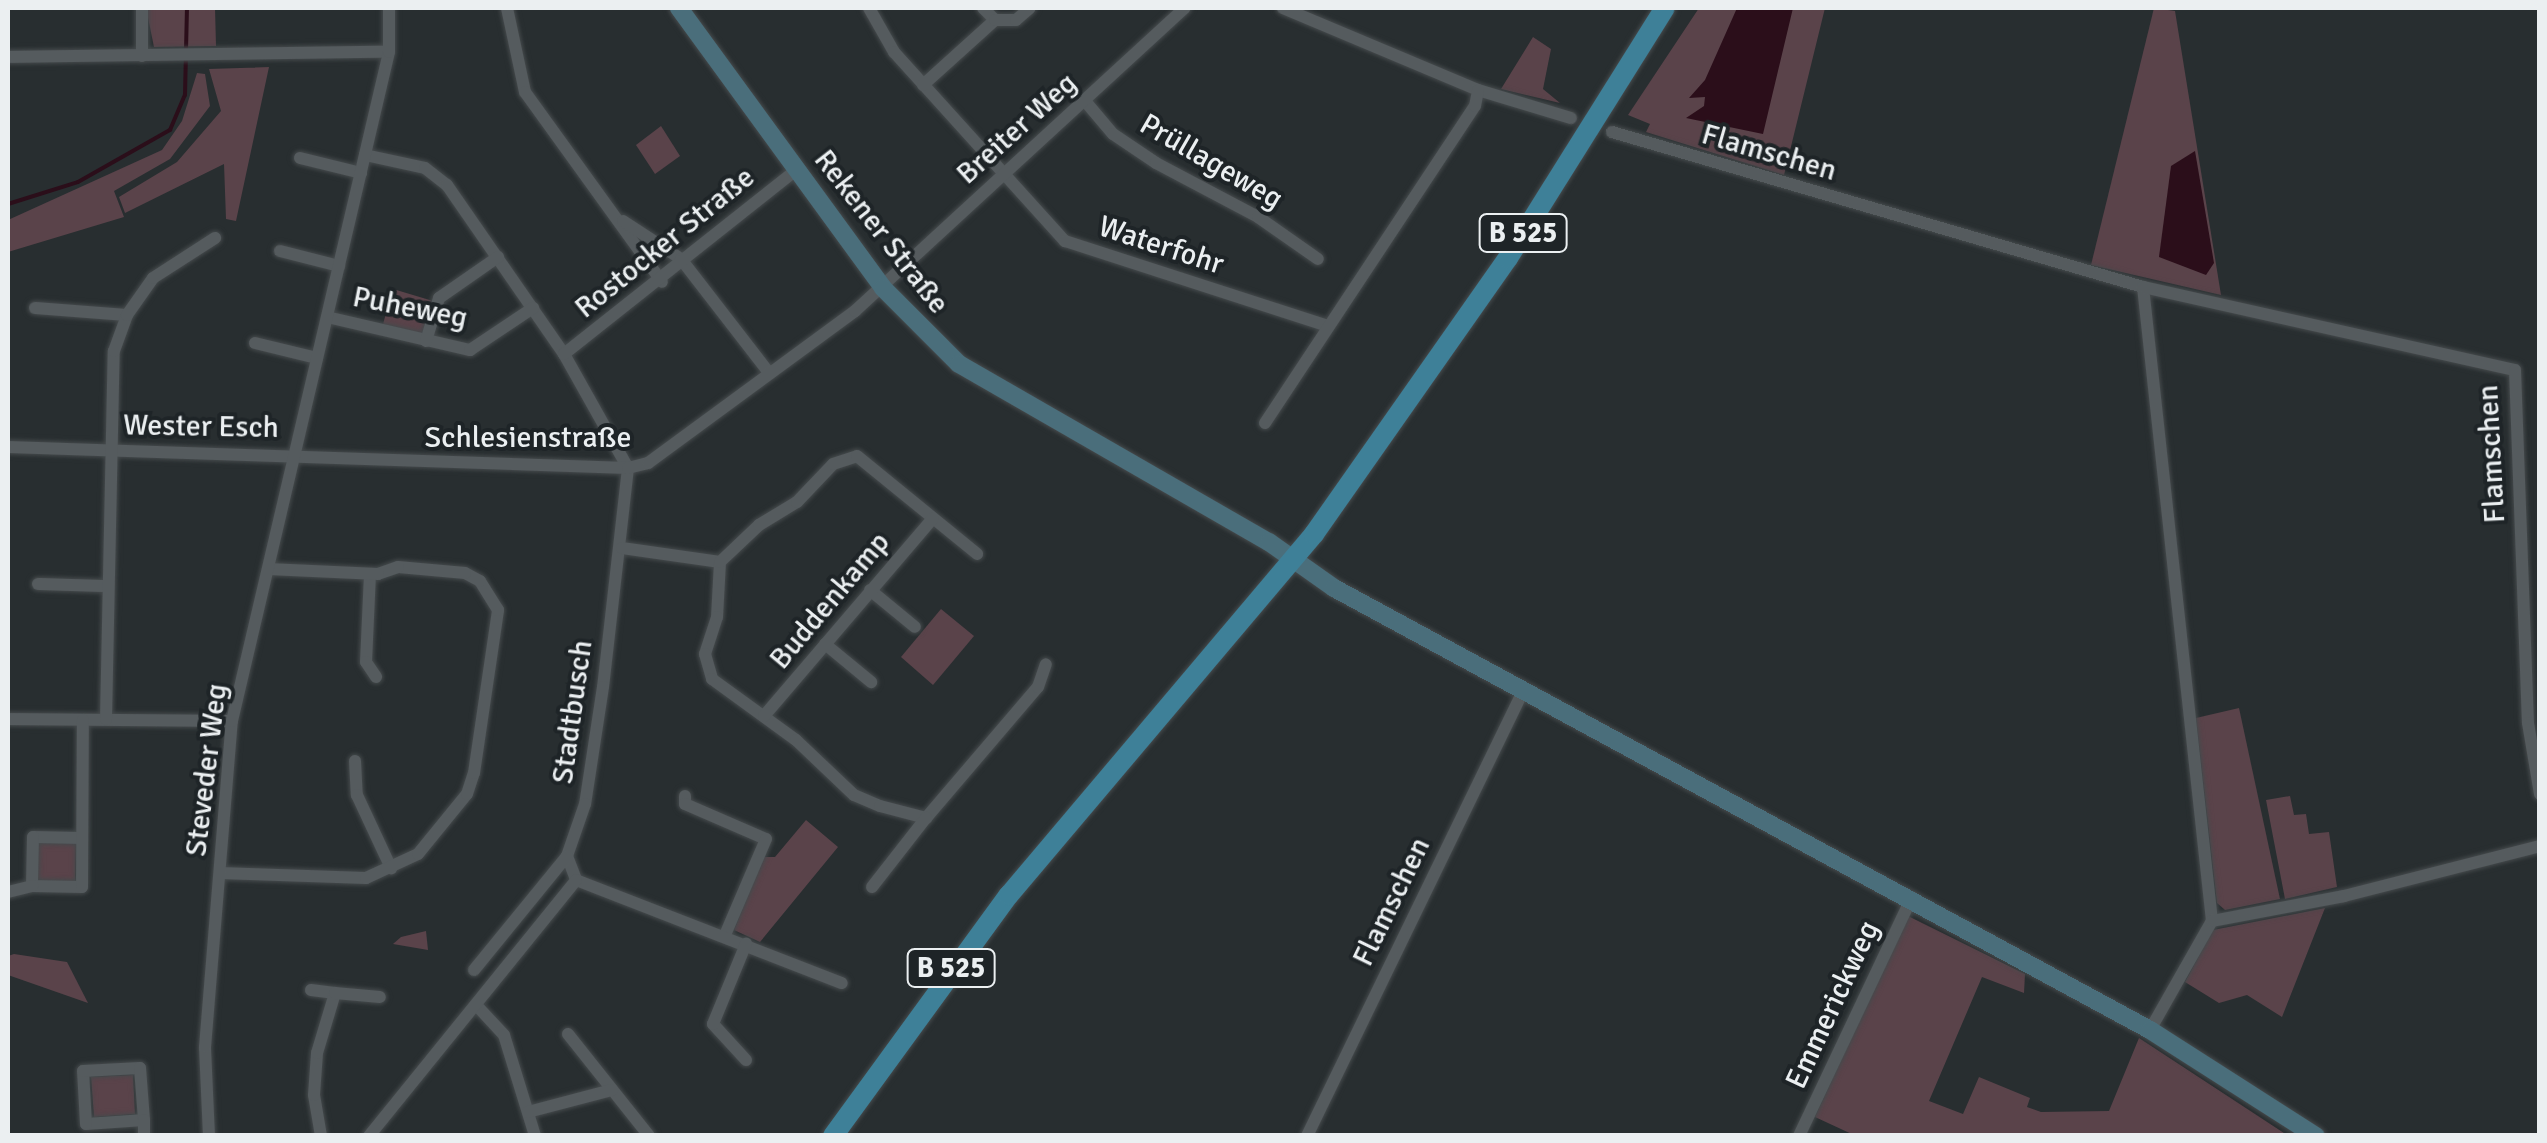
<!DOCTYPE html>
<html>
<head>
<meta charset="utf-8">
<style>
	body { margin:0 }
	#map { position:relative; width:2547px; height:1143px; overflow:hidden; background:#282e30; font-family:Signika,sans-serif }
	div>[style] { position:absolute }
	.green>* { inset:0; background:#5a434a }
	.water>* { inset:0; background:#2b0e1a }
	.stream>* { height:4px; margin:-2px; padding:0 2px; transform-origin:2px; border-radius:2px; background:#2b0e1a }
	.roads { filter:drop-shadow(0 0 2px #454a4c) drop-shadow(0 0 2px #454a4c) }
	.street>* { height:12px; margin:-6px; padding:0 6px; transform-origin:6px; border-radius:6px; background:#555b5e }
	.secondary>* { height:18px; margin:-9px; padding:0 9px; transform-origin:9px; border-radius:9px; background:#4a6e7b }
	.primary>* { height:20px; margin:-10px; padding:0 10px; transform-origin:10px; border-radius:10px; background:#3e8098 }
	span { translate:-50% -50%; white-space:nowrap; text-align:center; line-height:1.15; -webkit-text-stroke:8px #1e2427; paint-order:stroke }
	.shield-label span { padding:2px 8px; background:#1e2427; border:2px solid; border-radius:8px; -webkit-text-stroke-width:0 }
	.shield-label { font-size:28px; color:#ebeff1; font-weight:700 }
	.street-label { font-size:30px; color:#ebeff1 }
	.frame { position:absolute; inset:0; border:10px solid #ebeff1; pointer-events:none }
</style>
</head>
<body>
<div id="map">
	<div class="green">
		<div style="clip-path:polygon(146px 8px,215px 8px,216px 46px,154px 47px)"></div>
		<div style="clip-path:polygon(1699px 8px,1825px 8px,1784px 175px,1646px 132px,1650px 124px,1628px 115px)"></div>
		<div style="clip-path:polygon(2154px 8px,2175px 11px,2221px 295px,2091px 265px)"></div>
		<div style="clip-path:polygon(1533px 37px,1551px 49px,1543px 89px,1560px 103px,1501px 89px)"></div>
		<div style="clip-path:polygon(269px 67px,236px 221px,226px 219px,224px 164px,125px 213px,119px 197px,177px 162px,221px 111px,209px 69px)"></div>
		<div style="clip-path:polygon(197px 73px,205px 74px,210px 106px,170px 159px,114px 191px,124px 217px,8px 252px,8px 220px,162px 150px,182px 121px)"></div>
		<div style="clip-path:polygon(661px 126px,680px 156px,655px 174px,636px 145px)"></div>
		<div style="clip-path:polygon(393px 289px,433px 301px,425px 334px,383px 324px)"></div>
		<div style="clip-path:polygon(941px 609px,974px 636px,933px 685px,901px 657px)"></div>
		<div style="clip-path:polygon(2239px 708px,2280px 899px,2225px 910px,2217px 903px,2196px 718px)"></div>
		<div style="clip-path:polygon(2290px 796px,2294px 815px,2306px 814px,2309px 834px,2329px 832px,2337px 887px,2285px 899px,2266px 800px)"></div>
		<div style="clip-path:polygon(806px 820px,838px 847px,760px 942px,734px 930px,764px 857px,775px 857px)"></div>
		<div style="clip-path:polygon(38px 842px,76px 843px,75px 882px,37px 882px)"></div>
		<div style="clip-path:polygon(2325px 908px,2282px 1017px,2247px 995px,2219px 1003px,2185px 982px,2213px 930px)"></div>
		<div style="clip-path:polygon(1908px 916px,2025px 974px,2024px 993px,1982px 977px,1929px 1101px,1963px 1114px,1979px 1077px,2030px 1098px,2027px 1107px,2041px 1112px,2109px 1111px,2139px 1038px,2287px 1135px,1856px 1136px,1815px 1117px)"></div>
		<div style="clip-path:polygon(426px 931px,428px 950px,393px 944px,401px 937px)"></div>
		<div style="clip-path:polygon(14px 954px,67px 962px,88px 1003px,8px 975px,8px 956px)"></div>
		<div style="clip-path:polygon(133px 1075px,135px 1114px,94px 1117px,91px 1077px)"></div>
	</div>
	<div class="water">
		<div style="clip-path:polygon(1737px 8px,1793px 8px,1763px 134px,1686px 118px,1704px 106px,1705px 97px,1689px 98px,1705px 80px)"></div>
		<div style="clip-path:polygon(2195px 151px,2214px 263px,2206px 275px,2159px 257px,2171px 166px)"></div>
	</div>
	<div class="stream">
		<div style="left:8px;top:204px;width:73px;rotate:-17.4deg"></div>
		<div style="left:78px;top:182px;width:106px;rotate:-29.5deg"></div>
		<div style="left:170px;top:130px;width:38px;rotate:-67deg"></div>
		<div style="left:185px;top:95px;width:87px;rotate:-88.7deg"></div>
	</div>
	<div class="roads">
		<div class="street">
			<div style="left:507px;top:8px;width:86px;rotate:77.9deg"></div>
			<div style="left:525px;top:92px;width:234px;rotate:54.2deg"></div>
			<div style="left:869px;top:8px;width:51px;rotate:60.4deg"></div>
			<div style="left:894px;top:52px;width:255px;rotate:47.9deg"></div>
			<div style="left:1065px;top:241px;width:276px;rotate:17.9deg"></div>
			<div style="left:983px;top:8px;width:17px;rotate:45deg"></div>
			<div style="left:1283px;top:8px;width:212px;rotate:22.8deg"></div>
			<div style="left:1478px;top:90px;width:97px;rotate:16.8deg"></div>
			<div style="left:142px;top:56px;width:48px;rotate:-90deg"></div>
			<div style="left:8px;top:57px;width:381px;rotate:-0.8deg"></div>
			<div style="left:923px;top:85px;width:97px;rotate:-42.1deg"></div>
			<div style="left:995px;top:20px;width:21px"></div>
			<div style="left:1016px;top:20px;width:18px;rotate:-41deg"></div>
			<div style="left:1085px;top:101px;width:43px;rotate:49.7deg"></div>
			<div style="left:1113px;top:134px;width:52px;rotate:34deg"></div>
			<div style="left:1156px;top:163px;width:115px;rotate:27.9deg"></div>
			<div style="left:1258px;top:217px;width:73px;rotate:35deg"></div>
			<div style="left:1612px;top:132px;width:553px;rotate:16.27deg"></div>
			<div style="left:365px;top:155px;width:61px;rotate:12.2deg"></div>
			<div style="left:425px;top:168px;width:28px;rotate:38deg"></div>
			<div style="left:447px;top:185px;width:206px;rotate:55.3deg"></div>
			<div style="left:564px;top:354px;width:131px;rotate:60.7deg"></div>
			<div style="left:628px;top:468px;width:220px;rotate:96.5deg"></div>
			<div style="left:603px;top:687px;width:118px;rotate:98.7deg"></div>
			<div style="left:585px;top:804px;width:55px;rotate:109.1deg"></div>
			<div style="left:567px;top:856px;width:26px;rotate:69deg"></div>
			<div style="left:300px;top:158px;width:63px;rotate:13.8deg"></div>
			<div style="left:623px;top:221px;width:69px;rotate:33.2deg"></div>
			<div style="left:681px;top:259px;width:144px;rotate:52.3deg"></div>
			<div style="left:280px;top:251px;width:61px;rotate:14.3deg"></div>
			<div style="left:35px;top:308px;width:92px;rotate:4.4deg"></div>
			<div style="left:327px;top:317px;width:147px;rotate:13deg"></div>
			<div style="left:470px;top:350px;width:76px;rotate:-33.7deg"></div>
			<div style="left:426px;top:341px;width:45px;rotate:-73.2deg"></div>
			<div style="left:439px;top:298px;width:72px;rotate:-34.8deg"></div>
			<div style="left:255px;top:343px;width:64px;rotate:13.6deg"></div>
			<div style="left:564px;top:354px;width:298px;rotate:-38.4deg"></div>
			<div style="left:1265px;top:423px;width:380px;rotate:-56.5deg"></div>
			<div style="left:1475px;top:106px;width:16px;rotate:-79deg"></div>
			<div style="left:8px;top:447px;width:620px;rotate:1.94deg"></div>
			<div style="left:628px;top:468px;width:21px;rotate:-14deg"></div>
			<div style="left:648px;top:463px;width:257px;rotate:-36.3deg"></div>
			<div style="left:855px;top:311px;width:448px;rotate:-42.6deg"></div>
			<div style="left:622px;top:548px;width:99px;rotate:8.1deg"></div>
			<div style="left:720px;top:562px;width:55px;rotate:93.1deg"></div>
			<div style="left:717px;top:617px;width:39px;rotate:108deg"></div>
			<div style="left:705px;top:654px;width:26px;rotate:74deg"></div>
			<div style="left:712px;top:679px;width:104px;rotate:36deg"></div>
			<div style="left:796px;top:740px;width:80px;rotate:43.5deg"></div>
			<div style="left:854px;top:795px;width:28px;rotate:23deg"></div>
			<div style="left:880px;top:806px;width:48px;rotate:14.6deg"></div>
			<div style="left:926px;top:818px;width:172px;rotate:-49.5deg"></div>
			<div style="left:1038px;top:687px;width:24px;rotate:-71deg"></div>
			<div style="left:720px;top:562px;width:54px;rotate:-43.5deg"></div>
			<div style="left:759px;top:525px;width:44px;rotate:-31.2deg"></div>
			<div style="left:797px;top:502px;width:52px;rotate:-46.5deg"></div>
			<div style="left:833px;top:464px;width:25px;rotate:-18deg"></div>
			<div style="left:857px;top:456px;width:155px;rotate:39.2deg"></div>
			<div style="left:370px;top:574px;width:88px;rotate:92.6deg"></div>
			<div style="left:366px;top:662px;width:18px;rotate:56deg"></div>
			<div style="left:38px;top:584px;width:67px;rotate:1.7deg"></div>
			<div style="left:870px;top:590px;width:58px;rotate:39.4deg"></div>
			<div style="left:825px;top:644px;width:60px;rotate:39.6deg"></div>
			<div style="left:764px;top:716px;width:260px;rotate:-49.5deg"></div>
			<div style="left:8px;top:719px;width:224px;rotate:0.5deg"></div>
			<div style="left:106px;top:719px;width:368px;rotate:-88.8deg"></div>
			<div style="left:114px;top:351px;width:38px;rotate:-70deg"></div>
			<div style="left:127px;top:315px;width:45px;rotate:-54.9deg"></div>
			<div style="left:153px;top:278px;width:74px;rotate:-32.8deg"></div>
			<div style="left:355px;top:761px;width:34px;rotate:87deg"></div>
			<div style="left:357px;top:795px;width:81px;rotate:65deg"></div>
			<div style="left:685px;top:796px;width:8px;rotate:90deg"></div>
			<div style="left:685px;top:804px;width:88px;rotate:23.4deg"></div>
			<div style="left:766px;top:839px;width:104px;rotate:113.1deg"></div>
			<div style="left:81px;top:838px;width:48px;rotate:-178.8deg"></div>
			<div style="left:33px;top:837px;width:49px;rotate:91.2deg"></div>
			<div style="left:32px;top:886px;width:50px;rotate:1.1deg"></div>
			<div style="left:82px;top:887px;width:167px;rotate:-89.7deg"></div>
			<div style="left:220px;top:873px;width:146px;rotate:2deg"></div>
			<div style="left:366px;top:878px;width:57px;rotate:-24.8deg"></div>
			<div style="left:418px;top:854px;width:77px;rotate:-50.8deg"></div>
			<div style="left:467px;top:794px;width:22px;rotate:-72deg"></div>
			<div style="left:474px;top:773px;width:165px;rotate:-81.6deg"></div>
			<div style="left:498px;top:610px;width:34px;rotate:-122deg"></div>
			<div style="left:480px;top:581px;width:17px;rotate:-152deg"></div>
			<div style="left:465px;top:573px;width:67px;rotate:-174.9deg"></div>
			<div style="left:398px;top:567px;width:21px;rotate:161deg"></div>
			<div style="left:378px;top:574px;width:110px;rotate:-177.4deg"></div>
			<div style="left:576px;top:880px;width:285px;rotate:21.2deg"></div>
			<div style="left:872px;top:887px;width:88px;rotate:-52deg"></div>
			<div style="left:8px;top:892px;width:25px;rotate:-14deg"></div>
			<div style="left:2212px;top:921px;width:638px;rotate:-96.21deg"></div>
			<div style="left:2143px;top:287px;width:381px;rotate:12.6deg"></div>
			<div style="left:2515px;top:370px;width:353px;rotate:87.9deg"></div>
			<div style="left:2528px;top:723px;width:72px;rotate:80.4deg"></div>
			<div style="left:474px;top:970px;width:147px;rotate:-50.8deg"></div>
			<div style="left:311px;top:990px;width:24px;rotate:7deg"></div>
			<div style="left:478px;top:1007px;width:38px;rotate:47deg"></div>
			<div style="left:504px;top:1035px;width:106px;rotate:72.9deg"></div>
			<div style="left:2150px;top:1030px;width:125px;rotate:-60.4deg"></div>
			<div style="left:2212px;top:921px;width:134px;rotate:-10.7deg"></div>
			<div style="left:2344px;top:896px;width:202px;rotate:-14.3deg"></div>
			<div style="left:568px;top:1034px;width:130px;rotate:51.5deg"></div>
			<div style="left:746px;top:1060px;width:49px;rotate:-132.5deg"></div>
			<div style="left:713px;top:1024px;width:87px;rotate:-67.6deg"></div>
			<div style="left:528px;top:1112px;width:87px;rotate:-14.7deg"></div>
			<div style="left:144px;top:1120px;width:58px;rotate:176.1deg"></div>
			<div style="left:86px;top:1124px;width:53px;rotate:-93.2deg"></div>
			<div style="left:83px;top:1071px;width:57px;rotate:-3deg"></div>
			<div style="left:140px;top:1068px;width:52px;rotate:85.6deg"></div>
			<div style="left:144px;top:1120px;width:16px;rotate:90deg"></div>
			<div style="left:209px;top:1136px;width:89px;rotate:-92.6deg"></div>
			<div style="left:205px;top:1047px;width:327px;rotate:-85.3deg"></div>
			<div style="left:232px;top:721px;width:687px;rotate:-76.79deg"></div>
			<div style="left:389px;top:52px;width:44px;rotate:-90deg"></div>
			<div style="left:321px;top:1136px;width:42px;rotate:-99.7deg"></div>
			<div style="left:314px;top:1095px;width:42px;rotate:-85.9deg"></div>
			<div style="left:317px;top:1053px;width:63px;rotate:-73.3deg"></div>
			<div style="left:335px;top:993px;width:45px;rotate:5.1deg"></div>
			<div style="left:369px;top:1136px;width:329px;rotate:-51deg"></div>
			<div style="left:1307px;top:1136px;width:495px;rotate:-64.1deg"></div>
			<div style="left:1799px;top:1136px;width:264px;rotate:-64.7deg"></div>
		</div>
		<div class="secondary">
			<div style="left:679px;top:8px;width:346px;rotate:53.9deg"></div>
			<div style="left:883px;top:288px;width:107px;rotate:45deg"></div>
			<div style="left:959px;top:364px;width:357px;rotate:29.9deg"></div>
			<div style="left:1269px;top:542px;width:80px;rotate:35.3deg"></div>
			<div style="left:1334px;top:588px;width:928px;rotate:28.44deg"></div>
			<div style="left:2150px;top:1030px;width:197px;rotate:32.6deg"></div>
		</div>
		<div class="primary">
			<div style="left:833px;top:1136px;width:298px;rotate:-53.9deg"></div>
			<div style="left:1009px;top:895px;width:473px;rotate:-49.8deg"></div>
			<div style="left:1314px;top:534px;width:337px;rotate:-54.9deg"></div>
			<div style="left:1508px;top:258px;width:295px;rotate:-57.9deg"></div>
		</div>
	</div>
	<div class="shield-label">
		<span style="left:1523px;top:233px">B 525</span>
		<span style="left:951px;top:968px">B 525</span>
	</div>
	<div class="street-label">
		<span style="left:1017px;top:129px;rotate:-42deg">Breiter Weg</span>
		<span style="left:1769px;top:153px;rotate:16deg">Flamschen</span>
		<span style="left:1211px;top:162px;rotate:30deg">Prüllageweg</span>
		<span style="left:881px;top:232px;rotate:52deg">Rekener Straße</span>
		<span style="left:665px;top:243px;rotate:-39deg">Rostocker Straße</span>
		<span style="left:1161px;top:246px;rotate:18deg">Waterfohr</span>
		<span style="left:410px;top:308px;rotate:11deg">Puheweg</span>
		<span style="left:201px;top:427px;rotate:1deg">Wester Esch</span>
		<span style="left:528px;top:438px">Schlesienstraße</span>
		<span style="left:2492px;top:454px;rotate:-93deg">Flamschen</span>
		<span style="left:830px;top:601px;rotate:-50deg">Buddenkamp</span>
		<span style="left:573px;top:712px;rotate:-82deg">Stadtbusch</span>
		<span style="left:207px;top:770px;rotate:-83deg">Steveder Weg</span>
		<span style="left:1392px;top:902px;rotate:-64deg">Flamschen</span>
		<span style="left:1833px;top:1005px;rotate:-65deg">Emmerickweg</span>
	</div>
	<div class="frame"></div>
</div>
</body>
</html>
